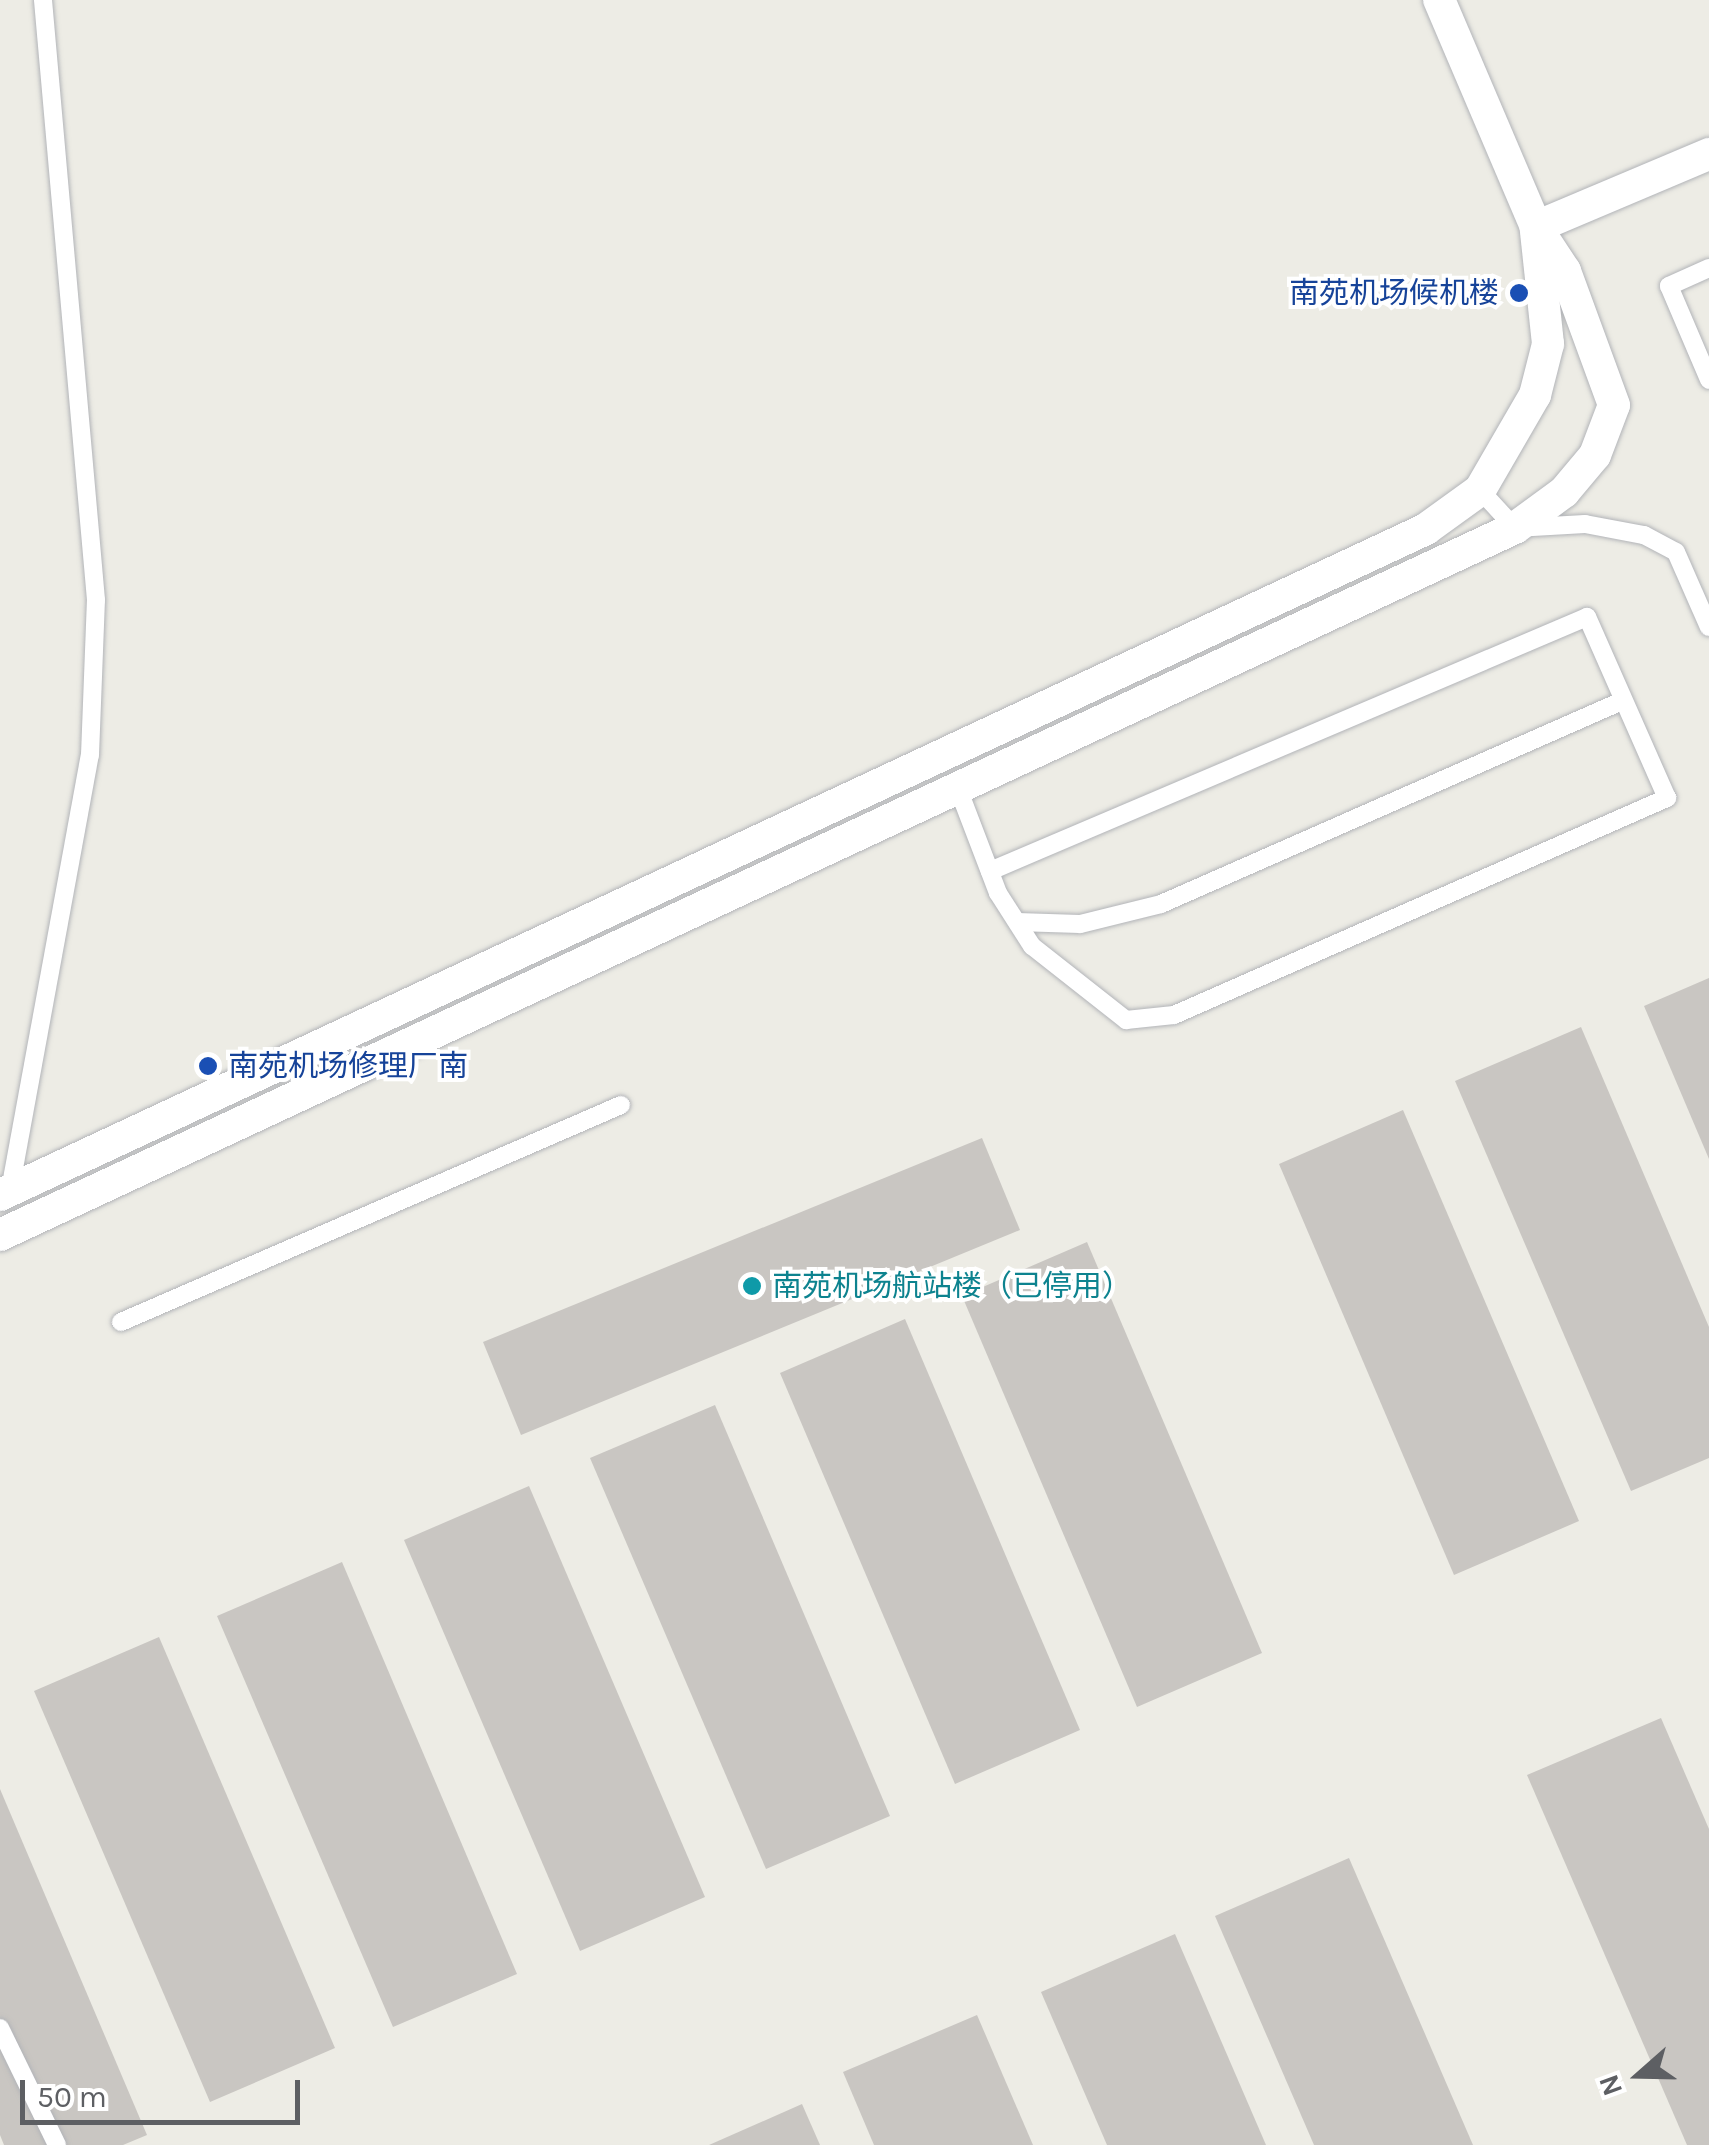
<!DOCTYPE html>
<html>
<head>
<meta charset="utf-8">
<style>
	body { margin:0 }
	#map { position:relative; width:1709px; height:2145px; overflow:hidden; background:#edece5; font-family:Karla,"Noto Sans SC",sans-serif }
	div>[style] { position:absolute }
	.building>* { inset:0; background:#c9c6c2 }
	.roads { filter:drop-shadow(0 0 2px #b2b4b8) drop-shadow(0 0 2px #b2b4b8) }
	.lane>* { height:18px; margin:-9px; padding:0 9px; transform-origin:9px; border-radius:9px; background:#fff }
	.street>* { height:32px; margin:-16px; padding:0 16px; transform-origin:16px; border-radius:16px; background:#fff }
	.dots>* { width:28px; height:28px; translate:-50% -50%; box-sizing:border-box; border:5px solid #fff; border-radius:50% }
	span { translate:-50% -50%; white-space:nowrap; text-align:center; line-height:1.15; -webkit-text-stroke:8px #fff; paint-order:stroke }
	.transit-label { font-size:30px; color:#164399 }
	.right { translate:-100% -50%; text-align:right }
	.left { translate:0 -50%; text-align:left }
	.culture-label { font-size:30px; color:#0d838f }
	.north { position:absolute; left:1589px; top:2025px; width:100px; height:100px; -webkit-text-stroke:8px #fff; paint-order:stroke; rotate:250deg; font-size:28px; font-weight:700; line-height:40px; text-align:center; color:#5d5f63 }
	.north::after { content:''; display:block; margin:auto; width:35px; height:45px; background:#5d5f63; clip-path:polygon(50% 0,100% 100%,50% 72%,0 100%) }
	.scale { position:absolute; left:20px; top:2080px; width:280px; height:45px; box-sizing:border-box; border:5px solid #5d5f63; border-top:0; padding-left:12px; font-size:30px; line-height:35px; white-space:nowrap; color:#5d5f63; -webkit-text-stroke:8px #fff; paint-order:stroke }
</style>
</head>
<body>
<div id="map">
	<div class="building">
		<div style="clip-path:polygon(1709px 978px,1709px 1159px,1644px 1006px)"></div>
		<div style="clip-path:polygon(1581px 1027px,1709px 1327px,1709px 1458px,1631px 1491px,1455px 1081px)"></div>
		<div style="clip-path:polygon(1403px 1110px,1579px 1521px,1454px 1575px,1279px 1164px)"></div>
		<div style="clip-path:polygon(982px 1138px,1020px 1230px,521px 1435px,483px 1342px)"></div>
		<div style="clip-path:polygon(1087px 1242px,1262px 1653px,1137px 1707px,962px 1296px)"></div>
		<div style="clip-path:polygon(905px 1319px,1080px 1730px,955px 1784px,780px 1373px)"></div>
		<div style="clip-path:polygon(715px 1405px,890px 1816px,766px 1869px,590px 1458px)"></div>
		<div style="clip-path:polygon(529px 1486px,705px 1897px,580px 1951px,404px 1540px)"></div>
		<div style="clip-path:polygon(342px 1562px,517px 1974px,393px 2027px,217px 1616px)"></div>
		<div style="clip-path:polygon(159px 1637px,335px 2048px,210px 2102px,34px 1691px)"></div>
		<div style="clip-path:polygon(1661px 1718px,1709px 1829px,1709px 2145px,1687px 2145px,1527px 1775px)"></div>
		<div style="clip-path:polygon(0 1789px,147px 2135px,123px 2145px,4px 2145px,0 2135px)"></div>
		<div style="clip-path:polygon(1349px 1858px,1473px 2145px,1314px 2145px,1215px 1916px)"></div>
		<div style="clip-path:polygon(1175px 1934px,1266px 2145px,1107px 2145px,1041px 1992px)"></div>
		<div style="clip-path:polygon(977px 2015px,1033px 2145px,874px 2145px,843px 2072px)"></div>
		<div style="clip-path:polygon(802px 2104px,820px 2145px,709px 2145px)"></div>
	</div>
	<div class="roads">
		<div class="lane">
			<div style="left:1709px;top:268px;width:44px;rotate:155.8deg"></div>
			<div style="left:1669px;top:286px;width:102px;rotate:66.9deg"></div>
			<div style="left:1480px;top:490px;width:52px;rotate:47.4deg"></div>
			<div style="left:1515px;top:528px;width:70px;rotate:-3.3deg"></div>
			<div style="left:1585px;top:524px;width:60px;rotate:10.6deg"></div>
			<div style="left:1644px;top:535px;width:36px;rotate:28deg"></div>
			<div style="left:1676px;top:552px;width:82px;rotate:66.3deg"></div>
			<div style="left:956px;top:783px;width:118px;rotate:69.1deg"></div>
			<div style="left:998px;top:893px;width:63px;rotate:57.3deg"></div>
			<div style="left:1032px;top:946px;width:120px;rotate:38.2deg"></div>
			<div style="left:1126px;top:1020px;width:48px;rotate:-5.9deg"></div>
			<div style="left:1174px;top:1015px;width:539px;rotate:-23.76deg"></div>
			<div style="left:1667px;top:798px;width:198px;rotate:-113.8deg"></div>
			<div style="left:1587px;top:617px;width:649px;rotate:156.95deg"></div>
			<div style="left:1017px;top:922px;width:63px;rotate:1.8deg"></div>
			<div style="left:1080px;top:924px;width:83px;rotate:-13.9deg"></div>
			<div style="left:1161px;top:904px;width:504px;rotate:-23.77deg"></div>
			<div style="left:10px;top:1190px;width:442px;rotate:-79.6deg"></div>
			<div style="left:90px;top:755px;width:155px;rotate:-87.8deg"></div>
			<div style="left:96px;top:600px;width:602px;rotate:-95.05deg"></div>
			<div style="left:121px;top:1322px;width:545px;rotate:-23.46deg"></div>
			<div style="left:0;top:2028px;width:130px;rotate:64deg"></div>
		</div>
		<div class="street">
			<div style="left:1536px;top:227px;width:188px;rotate:-22.9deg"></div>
			<div style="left:0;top:1195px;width:1574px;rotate:-25.03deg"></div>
			<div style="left:1426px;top:529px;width:67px;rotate:-35.8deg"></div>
			<div style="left:1480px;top:490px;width:110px;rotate:-59.9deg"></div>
			<div style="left:1535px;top:395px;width:53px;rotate:-75.7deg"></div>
			<div style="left:1548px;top:344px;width:114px;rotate:-96.1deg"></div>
			<div style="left:0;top:1235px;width:1672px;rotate:-25.02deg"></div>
			<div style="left:1515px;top:528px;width:61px;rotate:-36.3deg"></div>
			<div style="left:1564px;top:492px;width:48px;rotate:-50deg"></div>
			<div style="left:1595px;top:455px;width:53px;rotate:-69.2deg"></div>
			<div style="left:1614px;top:405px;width:143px;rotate:-110.1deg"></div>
			<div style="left:1565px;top:271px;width:53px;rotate:-123.4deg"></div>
			<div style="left:1536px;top:227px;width:247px;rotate:-113.1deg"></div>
		</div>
	</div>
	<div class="dots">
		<div style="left:1519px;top:293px;background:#1a4fb4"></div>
		<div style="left:208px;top:1066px;background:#1a4fb4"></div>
		<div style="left:752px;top:1286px;background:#0f9aa8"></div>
	</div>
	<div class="transit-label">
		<span class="right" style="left:1499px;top:293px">南苑机场候机楼</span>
		<span class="left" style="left:228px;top:1066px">南苑机场修理厂南</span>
	</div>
	<div class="culture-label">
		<span class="left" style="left:772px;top:1286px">南苑机场航站楼（已停用）</span>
	</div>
	<div class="north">N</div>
	<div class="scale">50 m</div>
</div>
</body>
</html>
